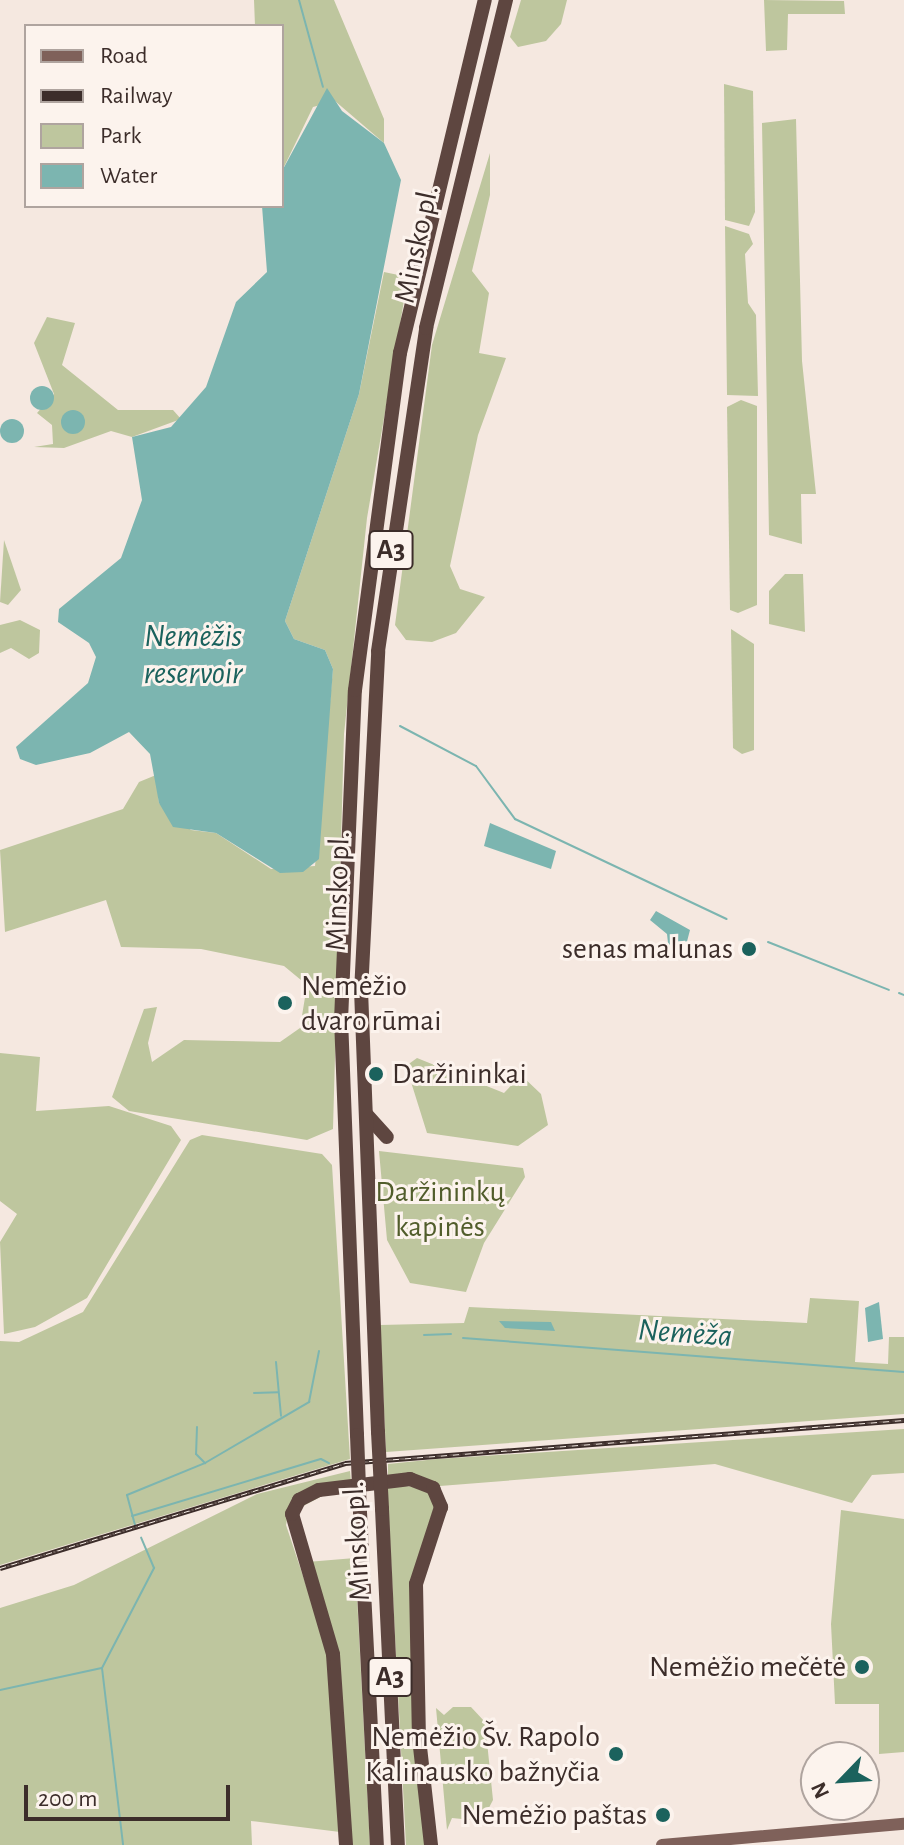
<!DOCTYPE html>
<html>
<head>
<meta charset="utf-8">
<style>
	body { margin:0 }
	#map { position:relative; width:904px; height:1845px; overflow:hidden; background:#f5e8e0; font-family:"Alegreya Sans",sans-serif }
	div>[style] { position:absolute }
	.green>* { inset:0; background:#bec69e }
	.water>* { inset:0; background:#7cb5b0 }
	.round { border-radius:50% }
	.stream>* { height:2px; margin:-1px; padding:0 1px; transform-origin:1px; border-radius:1px; background:#7cb5b0 }
	.major>* { height:12px; margin:-6px; padding:0 6px; transform-origin:6px; border-radius:6px; background:#7f615a }
	.highway>* { height:14px; margin:-7px; padding:0 7px; transform-origin:7px; border-radius:7px; background:#5e4640 }
	.rail>* { height:5px; margin-top:-2.5px; transform-origin:0; background:repeating-linear-gradient(90deg,#fcf3ed 0 6px,#3c2d2a 0 12px); box-sizing:border-box; border-block:2px solid #3c2d2a }
	.highway-bridge>* { height:14px; margin:-7px; padding:0 7px; transform-origin:7px; border-radius:7px; background:#5e4640 }
	.dots>* { width:22px; height:22px; translate:-50% -50%; box-sizing:border-box; border:4px solid #fcf3ed; border-radius:50% }
	span { translate:-50% -50%; white-space:nowrap; text-align:center; line-height:1.15; -webkit-text-stroke:6px #fcf3ed; paint-order:stroke }
	.shield-label span { padding:2px 6px; background:#fcf3ed; border:2px solid; border-radius:6px; -webkit-text-stroke-width:0 }
	.shield-label { font-size:28px; color:#3c2d2a; font-weight:700 }
	.street-label { font-size:30px; color:#3c2d2a }
	.poi-label { font-size:30px; color:#3c2d2a }
	.right { translate:-100% -50%; text-align:right }
	.left { translate:0 -50%; text-align:left }
	.park-label { font-size:30px; color:#515d2b }
	.water-label { font-size:32px; color:#1b625d; font-style:italic }
	.legend { position:absolute; left:24px; top:24px; width:260px; height:184px; box-sizing:border-box; background:#fcf3ed; border:2px solid #afa49f; margin:0; padding:10px 14px; list-style:none; font-size:24px; color:#3c2d2a }
	.legend li { display:flex; align-items:center; gap:16px; height:40px }
	.legend b { width:40px; border:2px solid #afa49f }
	.north { position:absolute; left:800px; top:1741px; width:80px; height:80px; box-sizing:border-box; background:#fcf3ed; border:2px solid #afa49f; border-radius:50%; rotate:245deg; font-size:22px; font-weight:700; line-height:32px; text-align:center; color:#3c2d2a }
	.north::after { content:''; display:block; margin:auto; width:28px; height:36px; background:#1b625d; clip-path:polygon(50% 0,100% 100%,50% 72%,0 100%) }
	.scale { position:absolute; left:24px; top:1785px; width:206px; height:36px; box-sizing:border-box; border:4px solid #3c2d2a; border-top:0; padding-left:10px; font-size:24px; line-height:28px; white-space:nowrap; color:#3c2d2a; -webkit-text-stroke:6px #fcf3ed; paint-order:stroke }
</style>
</head>
<body>
<div id="map">
	<div class="green">
		<div style="clip-path:polygon(254px 0,334px 0,384px 119px,384px 143px,335px 101px,313px 107px,282px 171px,282px 26px,255px 26px)"></div>
		<div style="clip-path:polygon(521px 0,567px 0,561px 24px,546px 41px,518px 47px,510px 37px)"></div>
		<div style="clip-path:polygon(764px 0,844px 1px,845px 14px,788px 14px,787px 50px,766px 51px)"></div>
		<div style="clip-path:polygon(724px 84px,753px 91px,755px 212px,749px 226px,725px 220px)"></div>
		<div style="clip-path:polygon(796px 119px,802px 361px,816px 494px,801px 494px,802px 544px,769px 535px,762px 123px)"></div>
		<div style="clip-path:polygon(490px 153px,490px 195px,472px 271px,489px 293px,479px 353px,506px 358px,478px 435px,450px 566px,460px 589px,485px 597px,456px 633px,432px 642px,406px 640px,395px 625px,432px 345px)"></div>
		<div style="clip-path:polygon(725px 226px,749px 234px,753px 244px,745px 254px,748px 303px,756px 315px,758px 396px,727px 395px)"></div>
		<div style="clip-path:polygon(384px 272px,408px 277px,367px 518px,344px 734px,333px 1129px,307px 1140px,129px 1111px,112px 1097px,144px 1009px,157px 1007px,148px 1043px,152px 1062px,184px 1040px,280px 1042px,300px 1028px,307px 985px,284px 966px,201px 949px,121px 947px,106px 900px,5px 932px,0 850px,123px 809px,139px 782px,156px 775px,159px 803px,191px 830px,216px 833px,271px 869px,315px 866px,333px 669px,325px 650px,294px 639px,285px 621px,359px 394px)"></div>
		<div style="clip-path:polygon(47px 317px,75px 323px,62px 365px,118px 410px,173px 410px,181px 419px,132px 437px,111px 431px,64px 448px,34px 447px,53px 444px,52px 425px,37px 413px,54px 394px,34px 343px)"></div>
		<div style="clip-path:polygon(741px 400px,757px 406px,757px 605px,738px 613px,730px 610px,727px 407px)"></div>
		<div style="clip-path:polygon(4px 540px,21px 590px,8px 605px,0 602px)"></div>
		<div style="clip-path:polygon(785px 574px,803px 574px,805px 632px,769px 624px,769px 591px)"></div>
		<div style="clip-path:polygon(20px 620px,40px 630px,39px 653px,29px 659px,11px 648px,0 653px,0 625px)"></div>
		<div style="clip-path:polygon(731px 629px,754px 644px,754px 750px,742px 754px,733px 748px)"></div>
		<div style="clip-path:polygon(0 1053px,40px 1057px,36px 1111px,109px 1106px,171px 1126px,181px 1140px,87px 1298px,35px 1327px,4px 1334px,0 1242px,17px 1214px,0 1201px)"></div>
		<div style="clip-path:polygon(417px 1058px,504px 1093px,521px 1075px,541px 1094px,548px 1125px,518px 1146px,427px 1133px,406px 1066px)"></div>
		<div style="clip-path:polygon(202px 1135px,322px 1154px,332px 1165px,350px 1459px,0 1565px,0 1341px,19px 1342px,83px 1312px,190px 1140px)"></div>
		<div style="clip-path:polygon(379px 1151px,523px 1168px,525px 1177px,484px 1243px,466px 1292px,410px 1283px,387px 1240px)"></div>
		<div style="clip-path:polygon(810px 1298px,859px 1301px,855px 1362px,888px 1364px,889px 1337px,904px 1337px,904px 1414px,386px 1452px,380px 1325px,464px 1323px,469px 1307px,807px 1323px)"></div>
		<div style="clip-path:polygon(904px 1429px,904px 1473px,872px 1475px,852px 1503px,715px 1464px,440px 1486px,388px 1477px,388px 1464px,437px 1459px)"></div>
		<div style="clip-path:polygon(350px 1471px,351px 1481px,288px 1514px,286px 1525px,327px 1648px,340px 1832px,251px 1821px,252px 1845px,0 1845px,0 1608px,74px 1585px,257px 1494px)"></div>
		<div style="clip-path:polygon(387px 1484px,424px 1488px,436px 1501px,417px 1561px,426px 1845px,406px 1845px)"></div>
		<div style="clip-path:polygon(841px 1510px,904px 1519px,904px 1752px,879px 1754px,879px 1704px,835px 1704px,831px 1624px)"></div>
		<div style="clip-path:polygon(355px 1558px,370px 1845px,350px 1845px,339px 1664px,307px 1562px)"></div>
		<div style="clip-path:polygon(453px 1707px,471px 1707px,485px 1722px,493px 1800px,482px 1821px,452px 1818px,447px 1830px,436px 1708px,444px 1715px)"></div>
	</div>
	<div class="water">
		<div style="clip-path:polygon(327px 88px,342px 111px,384px 143px,401px 180px,359px 394px,285px 621px,294px 639px,325px 650px,333px 669px,319px 859px,303px 872px,280px 873px,216px 833px,173px 827px,159px 803px,150px 754px,129px 732px,90px 753px,36px 765px,20px 759px,16px 747px,88px 683px,96px 657px,89px 643px,58px 622px,59px 609px,121px 558px,142px 500px,132px 437px,171px 427px,206px 387px,236px 302px,267px 272px,262px 206px,282px 206px,282px 171px)"></div>
		<div class="round" style="left:30px;top:386px;width:24px;height:24px"></div>
		<div class="round" style="left:61px;top:410px;width:24px;height:24px"></div>
		<div class="round" style="left:0;top:419px;width:24px;height:24px"></div>
		<div style="clip-path:polygon(490px 823px,556px 851px,551px 869px,484px 846px)"></div>
		<div style="clip-path:polygon(656px 911px,690px 930px,684px 953px,669px 952px,667px 934px,650px 920px)"></div>
		<div style="clip-path:polygon(879px 1302px,883px 1339px,868px 1342px,865px 1308px)"></div>
		<div style="clip-path:polygon(499px 1321px,551px 1322px,555px 1331px,505px 1328px)"></div>
	</div>
	<div class="stream">
		<div style="left:299px;top:0;width:90px;rotate:74.6deg"></div>
		<div style="left:400px;top:726px;width:86px;rotate:27.8deg"></div>
		<div style="left:476px;top:766px;width:66px;rotate:53.7deg"></div>
		<div style="left:515px;top:819px;width:234px;rotate:25.3deg"></div>
		<div style="left:768px;top:942px;width:130px;rotate:21.6deg"></div>
		<div style="left:899px;top:993px;width:5px;rotate:22deg"></div>
		<div style="left:424px;top:1335px;width:27px;rotate:-2deg"></div>
		<div style="left:463px;top:1338px;width:442px;rotate:4.4deg"></div>
		<div style="left:276px;top:1362px;width:54px;rotate:84.7deg"></div>
		<div style="left:254px;top:1393px;width:24px;rotate:-2deg"></div>
		<div style="left:197px;top:1427px;width:27px;rotate:92deg"></div>
		<div style="left:196px;top:1454px;width:13px;rotate:45deg"></div>
		<div style="left:132px;top:1516px;width:197px;rotate:-16.8deg"></div>
		<div style="left:321px;top:1459px;width:9px;rotate:27deg"></div>
		<div style="left:135px;top:1525px;width:31px;rotate:-105deg"></div>
		<div style="left:127px;top:1495px;width:84px;rotate:-22.3deg"></div>
		<div style="left:205px;top:1463px;width:121px;rotate:-30.4deg"></div>
		<div style="left:309px;top:1402px;width:52px;rotate:-78.9deg"></div>
		<div style="left:102px;top:1668px;width:178px;rotate:83.2deg"></div>
		<div style="left:0;top:1690px;width:104px;rotate:-12.2deg"></div>
		<div style="left:102px;top:1668px;width:113px;rotate:-62.5deg"></div>
		<div style="left:154px;top:1568px;width:33px;rotate:-113deg"></div>
	</div>
	<div class="major">
		<div style="left:662px;top:1845px;width:243px;rotate:-5deg"></div>
	</div>
	<div class="highway">
		<div style="left:366px;top:1114px;width:31px;rotate:48deg"></div>
		<div style="left:378px;top:1432px;width:440px;rotate:-92.2deg"></div>
		<div style="left:361px;top:992px;width:341px;rotate:-87.1deg"></div>
		<div style="left:378px;top:651px;width:327px;rotate:-81.5deg"></div>
		<div style="left:426px;top:328px;width:338px;rotate:-76.3deg"></div>
		<div style="left:357px;top:1435px;width:414px;rotate:-92.2deg"></div>
		<div style="left:341px;top:1021px;width:331px;rotate:-87.6deg"></div>
		<div style="left:355px;top:690px;width:340px;rotate:-82.4deg"></div>
		<div style="left:400px;top:353px;width:363px;rotate:-76.5deg"></div>
		<div style="left:382px;top:1509px;width:336px;rotate:87.3deg"></div>
		<div style="left:360px;top:1512px;width:333px;rotate:87.1deg"></div>
		<div style="left:346px;top:1845px;width:191px;rotate:-93.9deg"></div>
		<div style="left:333px;top:1654px;width:146px;rotate:-106.3deg"></div>
		<div style="left:292px;top:1514px;width:16px;rotate:-63deg"></div>
		<div style="left:299px;top:1500px;width:22px;rotate:-27deg"></div>
		<div style="left:319px;top:1490px;width:92px;rotate:-6.9deg"></div>
		<div style="left:410px;top:1479px;width:25px;rotate:21deg"></div>
		<div style="left:433px;top:1488px;width:21px;rotate:67deg"></div>
		<div style="left:441px;top:1507px;width:81px;rotate:108deg"></div>
		<div style="left:416px;top:1584px;width:154px;rotate:88.9deg"></div>
		<div style="left:419px;top:1738px;width:108px;rotate:83.6deg"></div>
	</div>
	<div class="rail">
		<div style="left:0;top:1568px;width:361px;rotate:-16.9deg"></div>
		<div style="left:345px;top:1463px;width:561px;rotate:-4.4deg"></div>
	</div>
	<div class="highway-bridge">
		<div style="left:378px;top:1432px;width:77px;rotate:87deg"></div>
		<div style="left:357px;top:1435px;width:77px;rotate:87.8deg"></div>
	</div>
	<div class="dots">
		<div style="left:749px;top:949px;background:#1b625d"></div>
		<div style="left:285px;top:1003px;background:#1b625d"></div>
		<div style="left:376px;top:1074px;background:#1b625d"></div>
		<div style="left:862px;top:1667px;background:#1b625d"></div>
		<div style="left:616px;top:1754px;background:#1b625d"></div>
		<div style="left:663px;top:1815px;background:#1b625d"></div>
	</div>
	<div class="shield-label">
		<span style="left:391px;top:550px">A3</span>
		<span style="left:390px;top:1677px">A3</span>
	</div>
	<div class="street-label">
		<span style="left:417px;top:244px;rotate:-78deg">Minsko pl.</span>
		<span style="left:338px;top:891px;rotate:-88deg">Minsko pl.</span>
		<span style="left:357px;top:1541px;rotate:-93deg">Minsko pl.</span>
	</div>
	<div class="poi-label">
		<span class="right" style="left:733px;top:949px">senas malunas</span>
		<span class="left" style="left:301px;top:1003px">Nemėžio<br>dvaro rūmai</span>
		<span class="left" style="left:392px;top:1074px">Daržininkai</span>
		<span class="right" style="left:846px;top:1667px">Nemėžio mečėtė</span>
		<span class="right" style="left:600px;top:1754px">Nemėžio Šv. Rapolo<br>Kalinausko bažnyčia</span>
		<span class="right" style="left:647px;top:1815px">Nemėžio paštas</span>
	</div>
	<div class="park-label">
		<span style="left:440px;top:1209px">Daržininkų<br>kapinės</span>
	</div>
	<div class="water-label">
		<span style="left:193px;top:655px">Nemėžis<br>reservoir</span>
		<span style="left:685px;top:1333px;rotate:4deg">Nemėža</span>
	</div>
	<ul class="legend">
	<li><b style="height:10px;background:#7f615a"></b>Road</li>
	<li><b style="height:10px;background:#3c2d2a"></b>Railway</li>
	<li><b style="height:22px;background:#bec69e"></b>Park</li>
	<li><b style="height:22px;background:#7cb5b0"></b>Water</li>
	</ul>
	<div class="north">N</div>
	<div class="scale">200 m</div>
</div>
</body>
</html>
